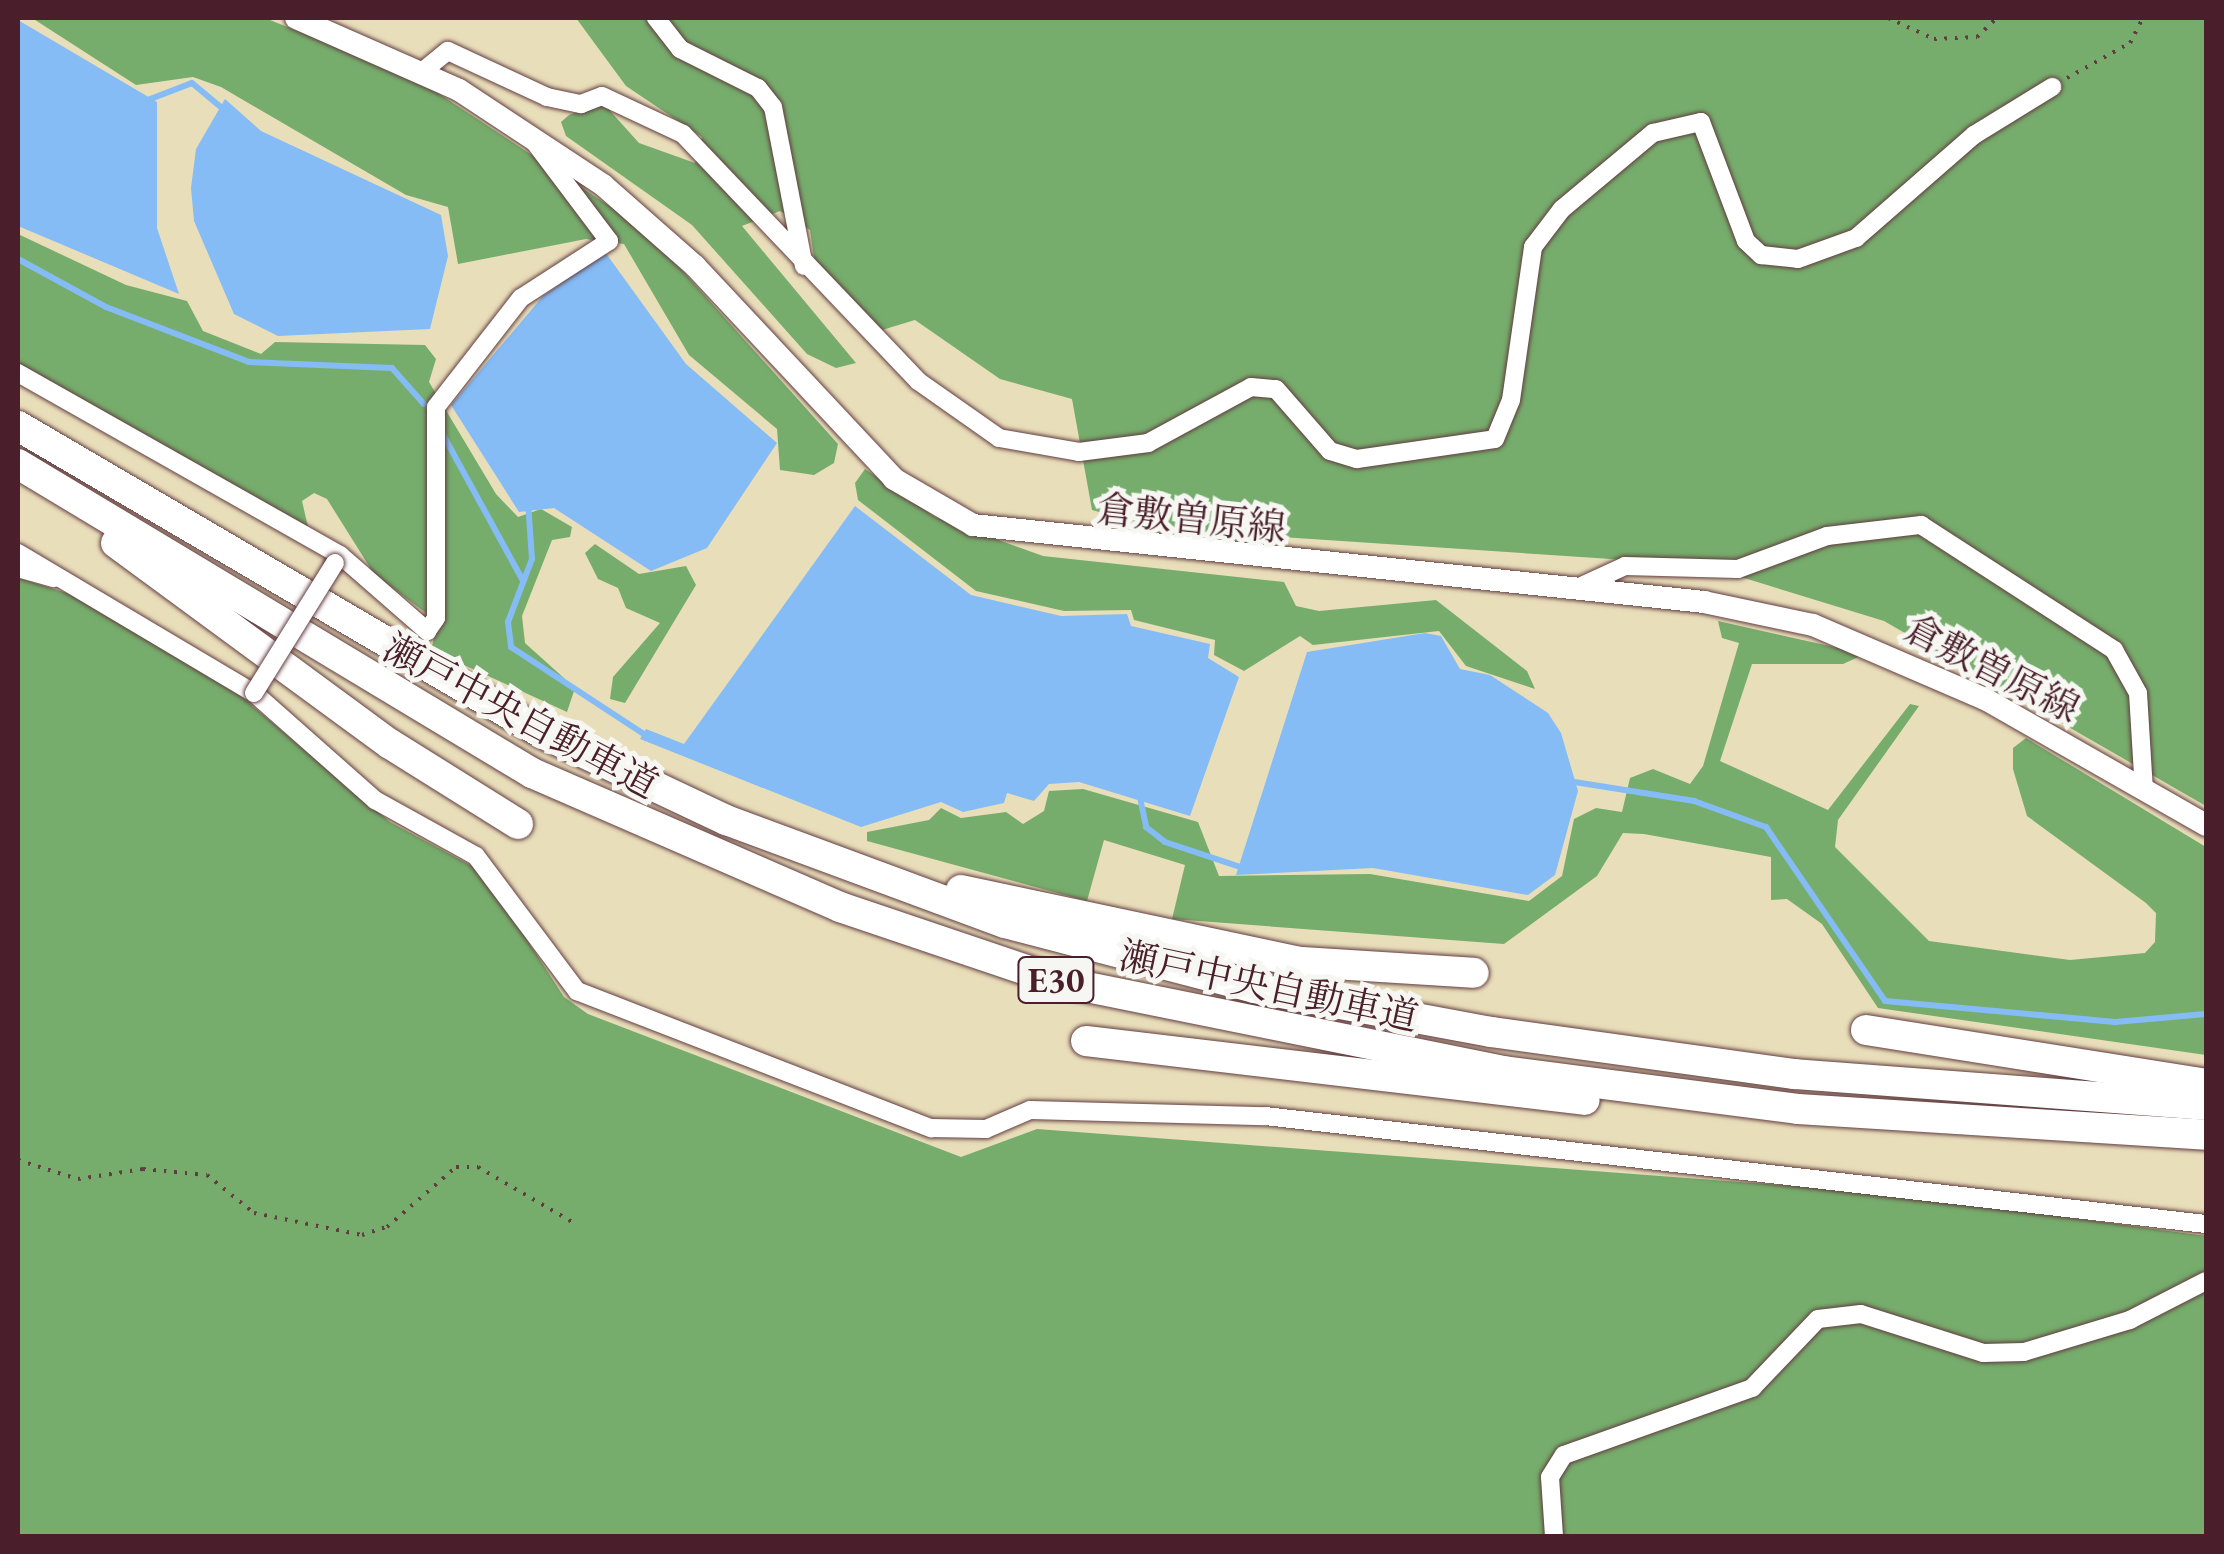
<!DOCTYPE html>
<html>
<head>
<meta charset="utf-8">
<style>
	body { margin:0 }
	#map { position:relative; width:2224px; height:1554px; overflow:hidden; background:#e9deba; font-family:"EB Garamond","Noto Serif JP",serif }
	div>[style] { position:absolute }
	.forest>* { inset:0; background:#76ad6c }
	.water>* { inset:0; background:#85bcf5 }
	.stream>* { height:6px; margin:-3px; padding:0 3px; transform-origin:3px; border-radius:3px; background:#85bcf5 }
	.path>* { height:4px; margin-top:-2px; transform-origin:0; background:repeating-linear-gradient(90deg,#623c40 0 2.5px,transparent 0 10.5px) }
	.roads { filter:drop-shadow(0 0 2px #623c40) drop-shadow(0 0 2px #623c40) }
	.street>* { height:18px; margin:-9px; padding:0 9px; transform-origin:9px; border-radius:9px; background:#fff }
	.secondary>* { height:22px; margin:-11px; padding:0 11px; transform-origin:11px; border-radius:11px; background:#fff }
	.highway>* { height:30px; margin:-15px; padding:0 15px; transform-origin:15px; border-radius:15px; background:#fff }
	.bridges { filter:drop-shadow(0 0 2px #623c40) drop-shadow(0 0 2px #623c40) }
	.street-bridge>* { height:18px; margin:-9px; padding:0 9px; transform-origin:9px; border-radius:9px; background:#fff }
	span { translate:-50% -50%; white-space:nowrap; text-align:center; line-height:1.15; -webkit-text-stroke:10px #f6f6f2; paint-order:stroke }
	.shield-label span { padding:2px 8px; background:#f6f6f2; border:2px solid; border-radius:8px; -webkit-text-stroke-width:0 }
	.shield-label { font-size:35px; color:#4a1f2b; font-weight:700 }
	.street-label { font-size:38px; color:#4a1f2b }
	.frame { position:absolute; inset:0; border:20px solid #4a1f2b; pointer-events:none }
</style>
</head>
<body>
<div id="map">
	<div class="forest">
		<div style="clip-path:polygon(32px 18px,265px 18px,415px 78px,614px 209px,680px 268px,838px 444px,834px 463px,814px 475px,780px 470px,777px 429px,689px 355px,624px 244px,586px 239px,458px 264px,448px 207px,406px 195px,221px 87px,193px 77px,136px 85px)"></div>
		<div style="clip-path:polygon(576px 18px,2206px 18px,2206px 806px,1884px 621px,1702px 565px,1162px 529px,1092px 510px,1072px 399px,1000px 379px,915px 320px,882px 330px,815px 265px,810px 230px,780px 211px,742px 226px,856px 363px,836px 368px,807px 354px,692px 225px,566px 136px,561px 122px,569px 115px,603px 103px,639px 143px,695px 163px,702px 137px,626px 86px)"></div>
		<div style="clip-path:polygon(18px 234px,126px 285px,187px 301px,203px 331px,261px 354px,275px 342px,425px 345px,436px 359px,429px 382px,496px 494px,518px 517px,541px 509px,572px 527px,570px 537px,552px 540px,522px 616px,525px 643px,575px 688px,567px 712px,431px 650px,438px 622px,374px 574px,327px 499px,314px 493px,302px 501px,308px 527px,18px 368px)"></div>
		<div style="clip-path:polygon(865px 469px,935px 517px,1043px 556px,1284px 582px,1296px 606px,1319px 611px,1436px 600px,1527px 671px,1535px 689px,1466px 666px,1439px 631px,1313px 645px,1300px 636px,1244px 671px,1214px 655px,1215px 640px,1134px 620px,1131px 610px,1064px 611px,976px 591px,858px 500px,855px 483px)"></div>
		<div style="clip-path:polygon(595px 544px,639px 574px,686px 566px,696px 585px,625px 703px,610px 699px,613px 677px,660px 623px,626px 608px,618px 588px,598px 579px,585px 553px)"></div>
		<div style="clip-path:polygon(18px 578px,80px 597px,237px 693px,390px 822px,483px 872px,564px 997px,588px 1014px,961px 1157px,1037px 1129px,1888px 1193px,2206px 1236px,2206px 1536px,18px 1536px)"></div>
		<div style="clip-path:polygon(1718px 621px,1865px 654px,1843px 664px,1752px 664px,1720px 761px,1828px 810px,1910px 704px,1919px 706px,1838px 820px,1835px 847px,1929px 941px,2070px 960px,2145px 953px,2155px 942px,2156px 913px,2146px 903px,2027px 816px,2013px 769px,2013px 748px,2026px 738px,2206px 847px,2206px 1055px,1878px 1008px,1822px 924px,1787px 899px,1771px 900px,1771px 857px,1644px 834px,1623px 833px,1597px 876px,1504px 944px,1172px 919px,1185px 865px,1104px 840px,1087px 901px,867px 841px,867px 832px,929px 820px,941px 808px,961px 818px,1006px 812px,1023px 824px,1044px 811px,1049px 791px,1083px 789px,1198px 822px,1219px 876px,1370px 874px,1529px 901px,1562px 876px,1574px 819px,1596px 808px,1622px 812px,1630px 778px,1653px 769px,1690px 784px,1703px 766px,1739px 643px,1722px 638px)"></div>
	</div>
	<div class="water">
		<div style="clip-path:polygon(18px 20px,157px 102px,157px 228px,179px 294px,18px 226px)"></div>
		<div style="clip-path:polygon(225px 99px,261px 131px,441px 215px,448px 256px,430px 329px,278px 336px,234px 314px,194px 221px,191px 188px,196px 149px)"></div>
		<div style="clip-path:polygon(605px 252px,686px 364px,777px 443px,707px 548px,651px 571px,554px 508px,519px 512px,451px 405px,543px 296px)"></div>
		<div style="clip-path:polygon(855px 506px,971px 595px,1061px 616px,1127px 614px,1131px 626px,1210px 644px,1208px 658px,1239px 677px,1190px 816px,1079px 782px,1049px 784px,1034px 801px,1007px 793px,1004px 803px,963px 812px,941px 802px,861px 827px,640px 739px,646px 729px,684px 744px)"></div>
		<div style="clip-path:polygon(1425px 633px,1441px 636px,1460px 669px,1490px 675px,1548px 713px,1561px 733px,1578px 791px,1555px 875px,1528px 895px,1373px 868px,1236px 875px,1307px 652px)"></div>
	</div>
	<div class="stream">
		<div style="left:145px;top:101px;width:50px;rotate:-21deg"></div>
		<div style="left:192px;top:83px;width:39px;rotate:40deg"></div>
		<div style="left:18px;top:259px;width:100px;rotate:28.6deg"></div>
		<div style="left:106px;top:307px;width:153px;rotate:21deg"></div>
		<div style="left:249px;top:362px;width:143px;rotate:2.4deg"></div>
		<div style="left:392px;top:368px;width:48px;rotate:48.4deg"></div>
		<div style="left:441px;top:431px;width:171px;rotate:61.3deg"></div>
		<div style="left:528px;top:502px;width:57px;rotate:86deg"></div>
		<div style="left:532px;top:559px;width:67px;rotate:110.9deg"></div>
		<div style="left:508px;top:622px;width:25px;rotate:83deg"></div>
		<div style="left:511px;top:647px;width:166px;rotate:33.2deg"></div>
		<div style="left:1568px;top:781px;width:128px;rotate:9deg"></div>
		<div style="left:1694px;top:801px;width:77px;rotate:19.9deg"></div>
		<div style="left:1766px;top:827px;width:211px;rotate:55.6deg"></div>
		<div style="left:1885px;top:1001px;width:231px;rotate:5.2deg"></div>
		<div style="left:2115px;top:1022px;width:91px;rotate:-5deg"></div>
		<div style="left:1139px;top:793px;width:35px;rotate:78deg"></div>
		<div style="left:1146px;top:827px;width:24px;rotate:38deg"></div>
		<div style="left:1165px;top:842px;width:79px;rotate:18.4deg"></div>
	</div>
	<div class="path">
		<div style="left:1888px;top:18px;width:51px;rotate:24.5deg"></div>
		<div style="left:1934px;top:39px;width:43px;rotate:-2.7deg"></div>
		<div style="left:1977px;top:37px;width:28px;rotate:-44deg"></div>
		<div style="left:2067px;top:78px;width:72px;rotate:-29.1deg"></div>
		<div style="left:2130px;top:43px;width:28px;rotate:-63deg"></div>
		<div style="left:18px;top:1160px;width:63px;rotate:17.6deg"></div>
		<div style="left:78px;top:1179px;width:66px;rotate:-8.7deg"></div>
		<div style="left:143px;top:1169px;width:64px;rotate:5.4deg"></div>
		<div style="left:207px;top:1175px;width:60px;rotate:39deg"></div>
		<div style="left:254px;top:1213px;width:110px;rotate:11.5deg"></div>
		<div style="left:362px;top:1235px;width:26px;rotate:-18deg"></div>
		<div style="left:387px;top:1227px;width:91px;rotate:-41deg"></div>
		<div style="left:456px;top:1167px;width:22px"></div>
		<div style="left:478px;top:1167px;width:111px;rotate:30.3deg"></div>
	</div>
	<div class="roads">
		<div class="street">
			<div style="left:656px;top:18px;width:39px;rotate:52deg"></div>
			<div style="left:680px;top:49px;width:87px;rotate:26.6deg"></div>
			<div style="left:758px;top:88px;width:24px;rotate:52deg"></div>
			<div style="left:773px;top:107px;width:162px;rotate:79deg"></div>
			<div style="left:423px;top:71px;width:32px;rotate:-39deg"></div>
			<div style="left:448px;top:51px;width:109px;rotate:24.9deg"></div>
			<div style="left:547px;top:97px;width:35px;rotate:12deg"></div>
			<div style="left:581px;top:104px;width:22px;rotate:-21deg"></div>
			<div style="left:602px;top:96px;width:89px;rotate:25.1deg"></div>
			<div style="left:683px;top:134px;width:341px;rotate:46.4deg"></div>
			<div style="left:918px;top:381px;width:99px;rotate:35.1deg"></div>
			<div style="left:999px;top:438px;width:81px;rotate:9.9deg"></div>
			<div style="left:1079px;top:452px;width:70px;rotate:-7.4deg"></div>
			<div style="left:1148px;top:443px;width:117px;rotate:-28.5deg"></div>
			<div style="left:1251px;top:387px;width:25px;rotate:5deg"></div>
			<div style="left:1276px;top:389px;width:82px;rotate:48.9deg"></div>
			<div style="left:1330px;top:451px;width:28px;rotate:17deg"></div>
			<div style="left:1357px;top:459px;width:139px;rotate:-8.2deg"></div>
			<div style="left:1495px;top:439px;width:42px;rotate:-67.7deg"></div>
			<div style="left:1511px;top:400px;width:155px;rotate:-81.8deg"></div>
			<div style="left:1533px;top:247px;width:48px;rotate:-52.7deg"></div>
			<div style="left:1562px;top:209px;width:119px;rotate:-39.9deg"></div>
			<div style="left:1653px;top:133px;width:49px;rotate:-12.9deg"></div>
			<div style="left:1701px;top:122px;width:127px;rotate:69.3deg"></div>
			<div style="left:1746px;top:241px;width:21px;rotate:43deg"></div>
			<div style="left:1761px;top:255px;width:37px;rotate:6deg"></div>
			<div style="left:1798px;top:259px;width:62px;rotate:-19.9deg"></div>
			<div style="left:1856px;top:238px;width:157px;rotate:-41.1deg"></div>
			<div style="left:1974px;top:135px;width:92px;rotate:-31.6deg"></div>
			<div style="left:18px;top:373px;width:370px;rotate:29.5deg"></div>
			<div style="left:18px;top:553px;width:274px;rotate:30.7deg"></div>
			<div style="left:254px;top:693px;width:162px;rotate:41.5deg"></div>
			<div style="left:375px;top:800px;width:115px;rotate:29deg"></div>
			<div style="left:476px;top:856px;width:169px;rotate:53.2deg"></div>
			<div style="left:577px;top:991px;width:380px;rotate:21.2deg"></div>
			<div style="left:931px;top:1128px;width:55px;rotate:1deg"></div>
			<div style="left:986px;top:1129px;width:48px;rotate:-23.4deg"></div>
			<div style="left:1030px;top:1110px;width:235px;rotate:1.5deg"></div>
			<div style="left:1265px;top:1116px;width:947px;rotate:6.55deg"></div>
			<div style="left:335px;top:563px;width:9px;rotate:-58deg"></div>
			<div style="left:340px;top:555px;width:116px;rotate:41.1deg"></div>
			<div style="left:427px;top:631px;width:16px;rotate:-55deg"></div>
			<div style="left:436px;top:618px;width:211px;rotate:-90deg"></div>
			<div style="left:436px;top:407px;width:138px;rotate:-52.1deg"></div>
			<div style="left:521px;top:298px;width:105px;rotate:-32.9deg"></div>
			<div style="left:609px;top:241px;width:131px;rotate:-127deg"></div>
			<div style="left:18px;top:568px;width:37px;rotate:16deg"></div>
			<div style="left:1573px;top:590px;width:57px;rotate:-24.8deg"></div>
			<div style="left:1625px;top:566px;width:113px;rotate:1.5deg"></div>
			<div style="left:1738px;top:569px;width:95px;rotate:-20.3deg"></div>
			<div style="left:1827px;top:536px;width:95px;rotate:-6.7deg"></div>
			<div style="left:1921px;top:525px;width:230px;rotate:32.9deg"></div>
			<div style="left:2114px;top:650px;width:49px;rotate:60.8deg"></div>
			<div style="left:2138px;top:693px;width:97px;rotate:86.5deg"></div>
			<div style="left:1554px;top:1536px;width:59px;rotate:-93.9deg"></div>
			<div style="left:1550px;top:1477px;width:26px;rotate:-58deg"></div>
			<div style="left:1564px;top:1455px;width:200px;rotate:-19.6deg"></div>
			<div style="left:1752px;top:1388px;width:95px;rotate:-46.3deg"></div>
			<div style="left:1818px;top:1319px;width:43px;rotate:-6.6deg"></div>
			<div style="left:1861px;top:1314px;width:128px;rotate:17.7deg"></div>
			<div style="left:1983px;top:1353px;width:41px;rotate:-1.4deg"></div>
			<div style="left:2024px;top:1352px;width:111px;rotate:-16.8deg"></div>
			<div style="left:2130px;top:1320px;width:85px;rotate:-27.2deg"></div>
		</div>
		<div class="secondary">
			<div style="left:296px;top:18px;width:178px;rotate:23.8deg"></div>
			<div style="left:459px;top:90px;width:173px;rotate:33.4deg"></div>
			<div style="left:603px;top:185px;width:123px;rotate:41.4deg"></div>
			<div style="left:695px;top:266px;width:291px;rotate:46.9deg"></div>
			<div style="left:894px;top:479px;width:91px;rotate:30.2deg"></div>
			<div style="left:973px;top:525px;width:735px;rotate:6.01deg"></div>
			<div style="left:1704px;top:602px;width:111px;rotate:11.9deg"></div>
			<div style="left:1813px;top:625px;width:187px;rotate:23.3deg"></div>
			<div style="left:1985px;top:699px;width:254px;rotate:29.7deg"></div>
		</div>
		<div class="highway">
			<div style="left:18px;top:426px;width:607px;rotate:30.37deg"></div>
			<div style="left:542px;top:733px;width:204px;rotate:25.3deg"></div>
			<div style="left:726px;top:820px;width:297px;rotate:20.3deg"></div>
			<div style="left:1005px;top:923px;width:257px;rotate:14.6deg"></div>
			<div style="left:1254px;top:988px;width:241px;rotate:10.5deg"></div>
			<div style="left:1491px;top:1032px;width:306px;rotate:7.9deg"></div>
			<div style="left:1794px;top:1074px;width:413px;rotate:4.3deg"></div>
			<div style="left:18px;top:464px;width:600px;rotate:31.01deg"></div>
			<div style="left:532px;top:773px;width:336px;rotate:23.5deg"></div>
			<div style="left:840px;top:907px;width:234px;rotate:18.7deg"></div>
			<div style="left:1062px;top:982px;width:449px;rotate:11.4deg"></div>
			<div style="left:1502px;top:1071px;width:298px;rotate:7.3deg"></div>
			<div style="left:1798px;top:1109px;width:409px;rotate:3.6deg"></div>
			<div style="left:116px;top:543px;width:340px;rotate:36.3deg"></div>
			<div style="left:390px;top:744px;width:151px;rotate:32deg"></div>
			<div style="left:961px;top:890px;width:348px;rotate:12deg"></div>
			<div style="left:1301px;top:962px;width:173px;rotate:3.6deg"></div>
			<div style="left:1866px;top:1030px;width:344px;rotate:9deg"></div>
			<div style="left:1086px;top:1041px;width:502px;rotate:6.74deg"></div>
		</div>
	</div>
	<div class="bridges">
		<div class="street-bridge">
			<div style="left:254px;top:693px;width:153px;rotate:-58.1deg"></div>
		</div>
	</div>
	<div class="shield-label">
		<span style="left:1056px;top:980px">E30</span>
	</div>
	<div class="street-label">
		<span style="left:1191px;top:518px;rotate:6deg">倉敷曽原線</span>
		<span style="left:1992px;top:668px;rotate:27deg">倉敷曽原線</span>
		<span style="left:521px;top:716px;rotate:28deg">瀬戸中央自動車道</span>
		<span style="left:1269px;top:986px;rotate:12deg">瀬戸中央自動車道</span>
	</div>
	<div class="frame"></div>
</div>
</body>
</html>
